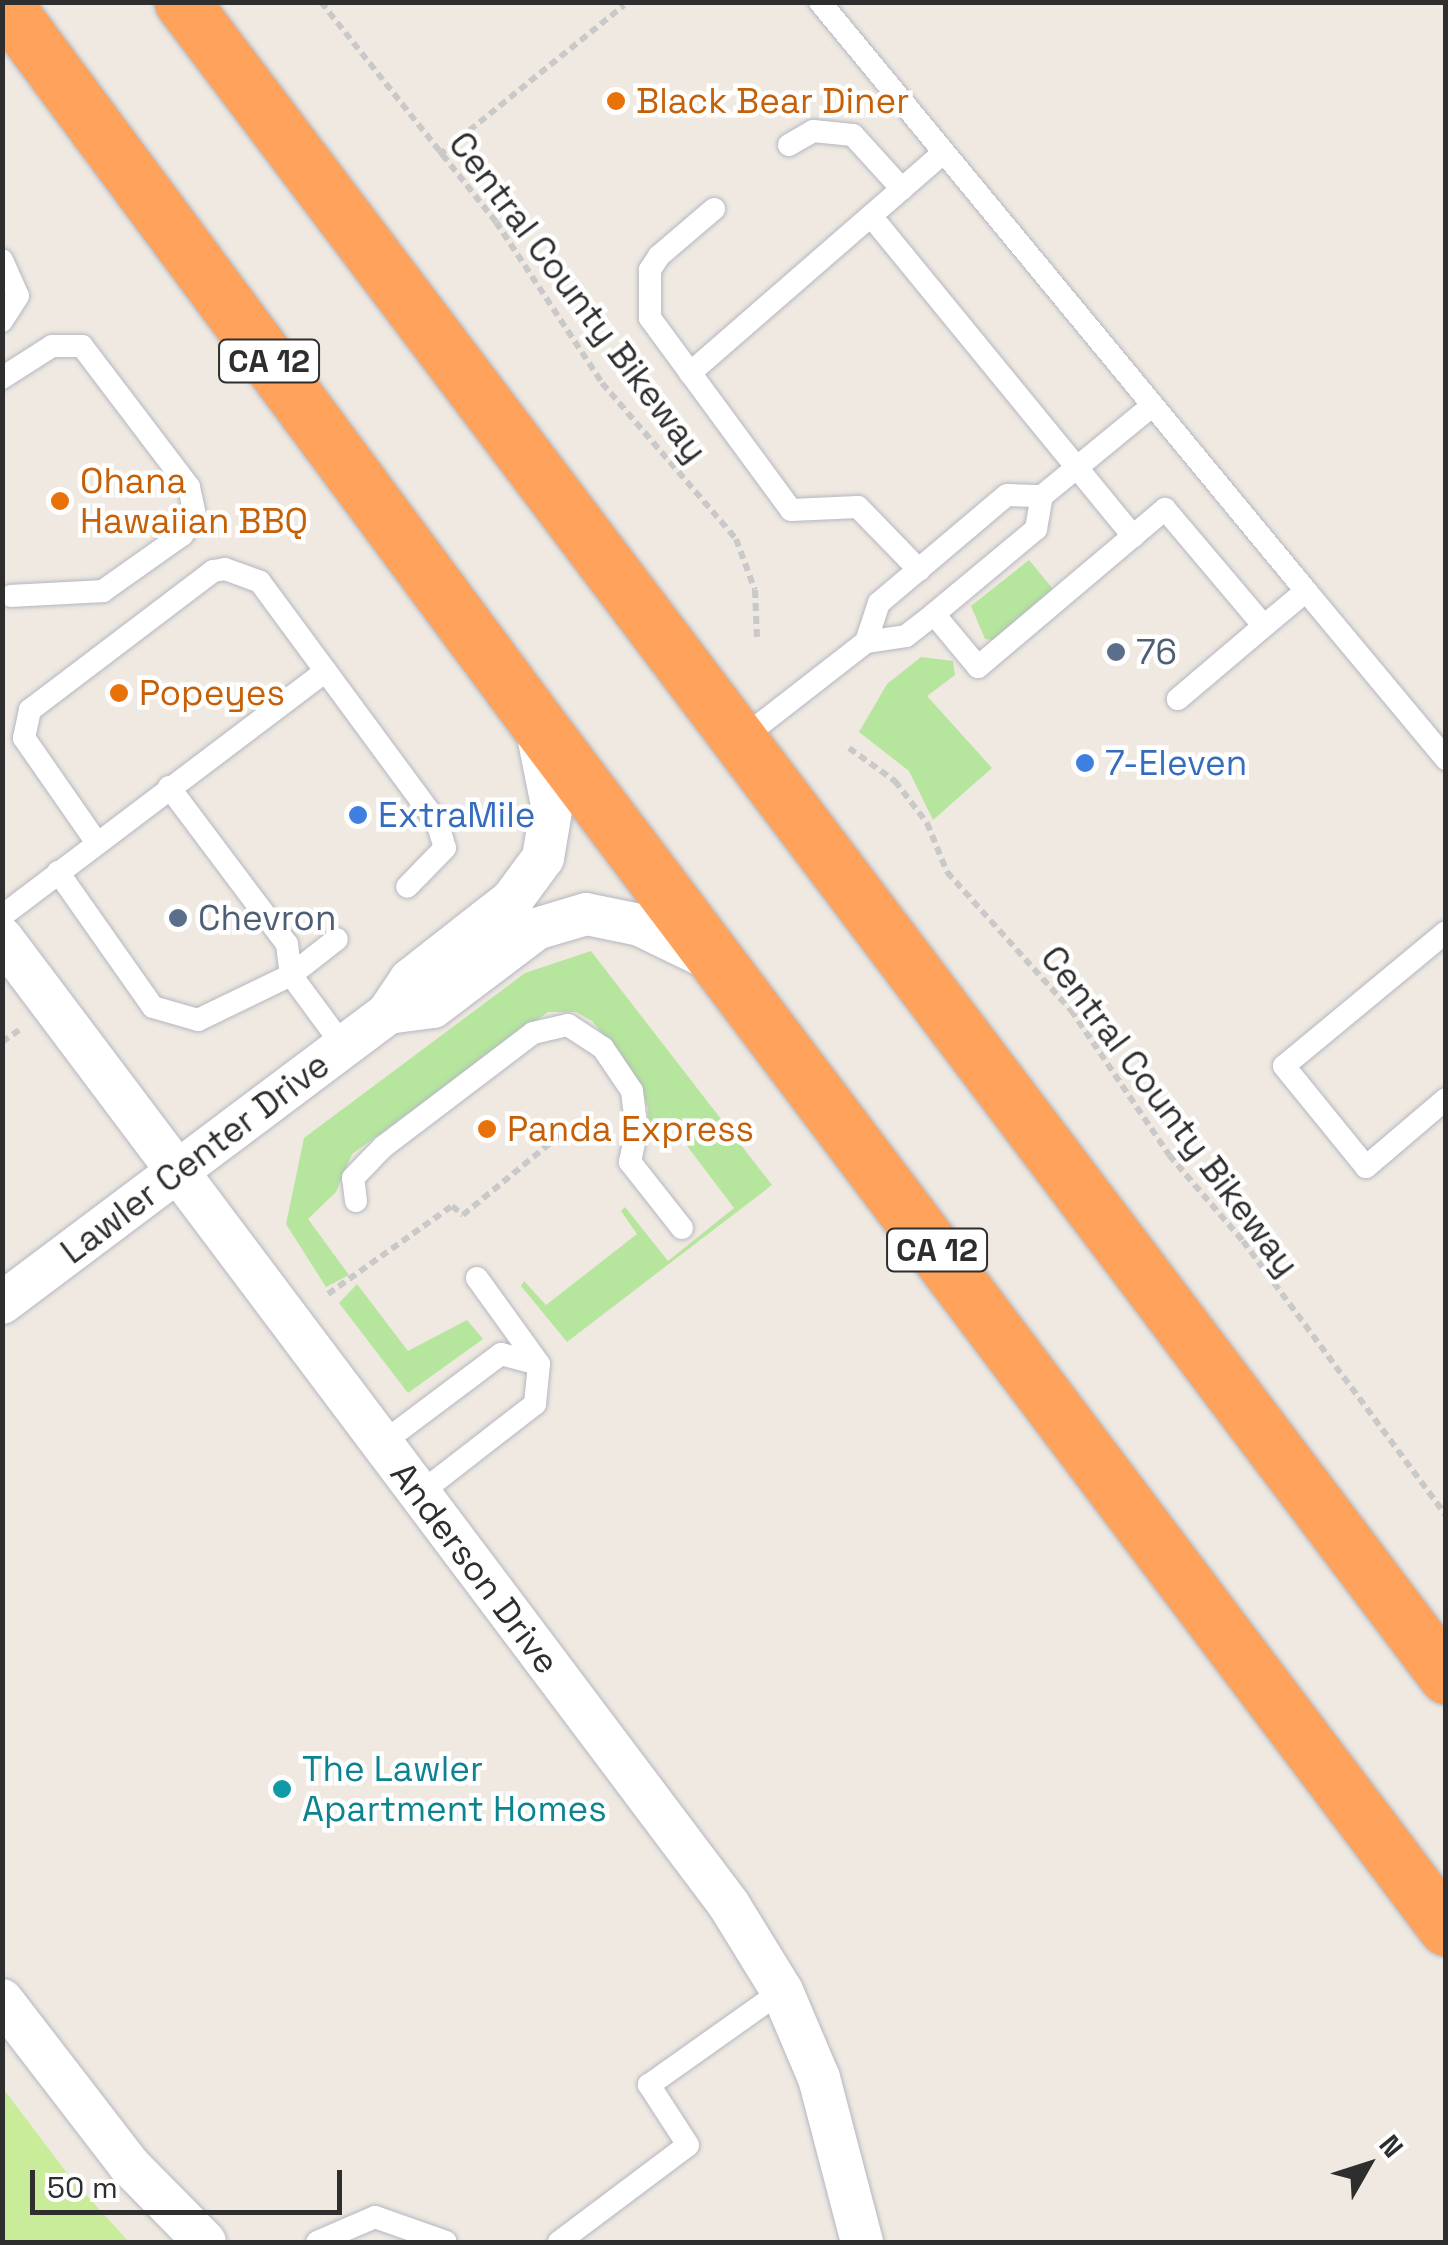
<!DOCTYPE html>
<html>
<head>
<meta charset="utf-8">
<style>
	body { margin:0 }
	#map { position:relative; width:1448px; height:2245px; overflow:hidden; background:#efe9e1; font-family:"Space Grotesk",sans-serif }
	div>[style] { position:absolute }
	.green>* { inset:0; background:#b6e59e }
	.pitch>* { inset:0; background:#c9ec9a }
	.path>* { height:6px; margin-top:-3px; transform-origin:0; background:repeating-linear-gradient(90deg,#c9c9c9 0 8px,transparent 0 13px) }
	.roads { filter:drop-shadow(0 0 2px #b4b7c1) drop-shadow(0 0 2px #b4b7c1) }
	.lane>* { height:22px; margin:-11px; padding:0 11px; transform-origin:11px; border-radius:11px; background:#fff }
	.street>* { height:42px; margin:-21px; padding:0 21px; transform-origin:21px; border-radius:21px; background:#fff }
	.highway>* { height:55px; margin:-27.5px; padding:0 27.5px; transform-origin:27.5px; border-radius:27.5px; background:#ffa35c }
	.dots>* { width:28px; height:28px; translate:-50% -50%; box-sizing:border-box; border:5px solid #fff; border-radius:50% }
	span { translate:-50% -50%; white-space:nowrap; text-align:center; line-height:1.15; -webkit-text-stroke:9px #fff; paint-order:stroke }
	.shield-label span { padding:2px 8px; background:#fff; border:2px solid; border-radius:8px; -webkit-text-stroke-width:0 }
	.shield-label { font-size:32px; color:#2e2e2e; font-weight:700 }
	.food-label { font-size:35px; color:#c56008 }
	.left { translate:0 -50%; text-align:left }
	.street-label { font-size:35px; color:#2e2e2e }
	.service-label { font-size:35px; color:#4e5e75 }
	.shop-label { font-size:35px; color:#366cbe }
	.culture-label { font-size:35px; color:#0d838f }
	.frame { position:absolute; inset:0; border:5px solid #2e2e2e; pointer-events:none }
	.north { position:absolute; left:1318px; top:2115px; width:100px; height:100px; -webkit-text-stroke:8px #fff; paint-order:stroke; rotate:51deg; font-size:28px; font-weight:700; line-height:40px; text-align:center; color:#2e2e2e }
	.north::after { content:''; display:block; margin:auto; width:35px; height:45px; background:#2e2e2e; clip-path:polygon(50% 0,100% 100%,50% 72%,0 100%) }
	.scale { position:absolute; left:30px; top:2170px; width:312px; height:45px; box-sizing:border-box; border:5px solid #2e2e2e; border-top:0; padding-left:12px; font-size:30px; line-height:35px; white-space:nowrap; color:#2e2e2e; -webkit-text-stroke:8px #fff; paint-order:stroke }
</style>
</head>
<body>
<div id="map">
	<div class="green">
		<div style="clip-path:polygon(1029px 560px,1053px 589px,993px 640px,985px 639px,971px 606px)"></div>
		<div style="clip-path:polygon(921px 657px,953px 661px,955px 675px,927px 696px,992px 768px,933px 820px,909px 771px,859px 732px,887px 684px)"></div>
		<div style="clip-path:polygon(591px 951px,772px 1185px,567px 1342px,521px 1286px,524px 1281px,546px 1305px,637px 1234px,621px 1211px,625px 1207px,668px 1261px,734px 1208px,672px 1126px,649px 1141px,648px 1107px,630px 1068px,592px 1021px,576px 1012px,548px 1012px,352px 1154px,336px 1192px,308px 1219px,349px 1275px,326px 1287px,286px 1224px,304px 1138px,525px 973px)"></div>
		<div style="clip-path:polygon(357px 1284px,408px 1351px,467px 1320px,483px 1339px,408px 1393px,339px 1303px)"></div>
	</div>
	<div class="pitch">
		<div style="clip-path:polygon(2px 2087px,70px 2177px,129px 2242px,3px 2242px)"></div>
	</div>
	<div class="path">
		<div style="left:321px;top:2px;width:281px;rotate:51.5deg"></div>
		<div style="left:496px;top:222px;width:193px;rotate:56.6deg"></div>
		<div style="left:602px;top:383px;width:206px;rotate:49.3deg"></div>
		<div style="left:736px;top:539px;width:54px;rotate:69.6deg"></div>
		<div style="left:755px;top:590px;width:47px;rotate:87.6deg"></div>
		<div style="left:439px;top:155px;width:238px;rotate:-39deg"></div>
		<div style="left:849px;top:748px;width:57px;rotate:35.7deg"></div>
		<div style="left:895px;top:781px;width:53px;rotate:52.7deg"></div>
		<div style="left:927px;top:823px;width:53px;rotate:67.8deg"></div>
		<div style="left:947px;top:872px;width:186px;rotate:48.1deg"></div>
		<div style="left:1071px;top:1010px;width:175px;rotate:55.9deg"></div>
		<div style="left:1169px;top:1155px;width:113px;rotate:49.3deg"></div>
		<div style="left:1243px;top:1241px;width:341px;rotate:53.5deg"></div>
		<div style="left:2px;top:1042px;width:21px;rotate:-35deg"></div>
		<div style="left:328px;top:1294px;width:152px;rotate:-35.4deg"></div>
		<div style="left:452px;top:1206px;width:14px;rotate:39deg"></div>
		<div style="left:463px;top:1215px;width:148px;rotate:-39.5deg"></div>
	</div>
	<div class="roads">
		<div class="lane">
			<div style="left:820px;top:2px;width:764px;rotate:50.47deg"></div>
			<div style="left:1306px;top:591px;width:55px;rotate:140.2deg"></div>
			<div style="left:789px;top:145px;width:28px;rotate:-30deg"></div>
			<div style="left:813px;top:131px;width:40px;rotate:5.7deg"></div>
			<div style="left:853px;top:135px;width:73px;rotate:47.8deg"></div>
			<div style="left:714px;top:209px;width:72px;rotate:139.5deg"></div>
			<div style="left:659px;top:256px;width:17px;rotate:123deg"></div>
			<div style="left:650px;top:270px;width:48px;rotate:90deg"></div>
			<div style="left:650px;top:318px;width:238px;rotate:53.7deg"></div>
			<div style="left:791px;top:510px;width:67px;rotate:-2.6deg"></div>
			<div style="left:858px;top:507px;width:88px;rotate:45.9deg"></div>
			<div style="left:871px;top:216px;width:414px;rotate:50.7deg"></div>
			<div style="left:2px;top:260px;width:39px;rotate:66deg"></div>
			<div style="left:18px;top:296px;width:30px;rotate:123deg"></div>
			<div style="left:690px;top:373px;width:335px;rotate:-41deg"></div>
			<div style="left:2px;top:378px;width:59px;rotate:-32.6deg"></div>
			<div style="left:52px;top:346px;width:30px"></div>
			<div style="left:82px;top:346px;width:177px;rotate:52.8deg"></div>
			<div style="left:189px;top:487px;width:30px;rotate:78deg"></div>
			<div style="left:195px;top:516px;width:23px;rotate:124deg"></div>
			<div style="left:182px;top:535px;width:97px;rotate:144.7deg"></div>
			<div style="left:103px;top:591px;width:92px;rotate:176.9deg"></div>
			<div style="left:1306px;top:591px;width:219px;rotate:50.2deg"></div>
			<div style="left:934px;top:614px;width:69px;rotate:50.3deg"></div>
			<div style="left:978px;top:667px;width:245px;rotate:-40.2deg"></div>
			<div style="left:1165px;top:509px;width:153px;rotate:49.8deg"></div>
			<div style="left:1264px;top:626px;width:113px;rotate:139.7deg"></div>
			<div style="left:866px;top:642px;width:41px;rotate:-71.6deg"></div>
			<div style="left:879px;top:603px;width:167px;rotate:-40.2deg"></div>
			<div style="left:1007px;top:495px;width:35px;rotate:2deg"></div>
			<div style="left:1042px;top:496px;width:142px;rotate:-39.3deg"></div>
			<div style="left:740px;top:740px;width:160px;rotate:-37.9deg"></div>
			<div style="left:866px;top:642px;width:40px;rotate:-8.5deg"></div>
			<div style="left:906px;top:636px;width:36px;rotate:-38deg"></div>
			<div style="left:934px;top:614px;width:133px;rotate:-39.8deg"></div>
			<div style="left:1036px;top:529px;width:34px;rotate:-80deg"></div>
			<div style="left:169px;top:787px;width:196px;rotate:53.1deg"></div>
			<div style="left:287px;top:944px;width:31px;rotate:83deg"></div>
			<div style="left:97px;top:843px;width:128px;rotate:-124.8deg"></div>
			<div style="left:24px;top:738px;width:29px;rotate:-78deg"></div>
			<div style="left:30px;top:710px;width:230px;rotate:-37.2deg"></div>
			<div style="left:213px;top:571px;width:12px;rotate:-9deg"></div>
			<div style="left:225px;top:569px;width:37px;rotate:20deg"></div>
			<div style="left:260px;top:582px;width:298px;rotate:53.6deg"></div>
			<div style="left:437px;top:822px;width:27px;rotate:73deg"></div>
			<div style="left:445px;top:848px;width:54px;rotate:134.3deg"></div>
			<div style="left:58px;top:872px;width:165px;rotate:54.9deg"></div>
			<div style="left:153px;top:1007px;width:47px;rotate:16.1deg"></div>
			<div style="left:198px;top:1020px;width:103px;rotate:-25.8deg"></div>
			<div style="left:291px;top:975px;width:89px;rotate:53.6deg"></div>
			<div style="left:2px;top:916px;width:406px;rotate:-37.1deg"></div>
			<div style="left:1446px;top:932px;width:210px;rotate:140.4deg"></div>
			<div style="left:1284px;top:1066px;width:130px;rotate:50.9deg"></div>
			<div style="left:1366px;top:1167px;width:105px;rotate:-40.4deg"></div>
			<div style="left:291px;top:975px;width:58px;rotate:-38deg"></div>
			<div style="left:356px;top:1201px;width:23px;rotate:-97deg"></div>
			<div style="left:353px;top:1178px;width:43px;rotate:-45.9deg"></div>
			<div style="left:383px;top:1147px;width:188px;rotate:-37.2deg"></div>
			<div style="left:533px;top:1033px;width:36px;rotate:-13deg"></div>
			<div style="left:568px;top:1025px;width:42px;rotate:33.3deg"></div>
			<div style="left:603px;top:1048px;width:52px;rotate:56deg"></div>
			<div style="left:632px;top:1091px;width:38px;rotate:83deg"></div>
			<div style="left:637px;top:1129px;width:34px;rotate:102deg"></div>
			<div style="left:630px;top:1162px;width:84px;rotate:51.8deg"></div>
			<div style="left:381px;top:1444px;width:150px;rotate:-36.9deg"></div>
			<div style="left:501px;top:1354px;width:39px;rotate:15deg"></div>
			<div style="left:419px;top:1494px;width:147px;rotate:-37.8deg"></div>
			<div style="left:535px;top:1404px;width:40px;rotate:-84.3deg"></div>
			<div style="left:539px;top:1364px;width:106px;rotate:-125.8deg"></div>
			<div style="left:317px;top:2242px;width:63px;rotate:-23.3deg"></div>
			<div style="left:375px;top:2217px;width:75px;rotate:19.4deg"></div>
			<div style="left:559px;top:2242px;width:161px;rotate:-36.9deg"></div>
			<div style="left:688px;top:2145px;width:72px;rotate:-123deg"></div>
			<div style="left:649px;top:2085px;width:163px;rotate:-35.3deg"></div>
		</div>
		<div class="street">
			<div style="left:2px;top:938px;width:1210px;rotate:53.06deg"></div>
			<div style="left:729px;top:1905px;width:101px;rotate:58.4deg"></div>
			<div style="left:782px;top:1991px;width:95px;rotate:67deg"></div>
			<div style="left:819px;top:2078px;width:170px;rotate:75.3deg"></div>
			<div style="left:388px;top:1013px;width:45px;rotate:-7.6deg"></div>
			<div style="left:433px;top:1007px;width:129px;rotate:-37.1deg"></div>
			<div style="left:536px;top:929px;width:52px;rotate:-16.7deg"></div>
			<div style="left:586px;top:914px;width:55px;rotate:11.5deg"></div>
			<div style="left:640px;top:925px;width:82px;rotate:25.9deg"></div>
			<div style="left:2px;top:1303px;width:483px;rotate:-36.9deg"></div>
			<div style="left:388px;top:1013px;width:40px;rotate:-56deg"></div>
			<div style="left:410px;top:980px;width:130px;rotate:-38.1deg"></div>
			<div style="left:512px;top:900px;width:52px;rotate:-53.6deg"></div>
			<div style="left:543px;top:858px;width:54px;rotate:-80.4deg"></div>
			<div style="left:552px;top:805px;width:81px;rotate:-101.4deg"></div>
			<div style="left:2px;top:2000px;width:208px;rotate:52.4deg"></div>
			<div style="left:129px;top:2165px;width:108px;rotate:45.4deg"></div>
		</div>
		<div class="highway">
			<div style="left:3px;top:2px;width:894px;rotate:53.46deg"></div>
			<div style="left:535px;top:720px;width:1513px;rotate:52.98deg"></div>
			<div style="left:182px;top:2px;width:2098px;rotate:52.94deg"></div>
		</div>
	</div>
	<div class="dots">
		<div style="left:616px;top:101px;background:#e8710a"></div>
		<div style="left:60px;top:501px;background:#e8710a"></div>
		<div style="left:1116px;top:652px;background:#5c6f8a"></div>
		<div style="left:119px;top:693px;background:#e8710a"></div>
		<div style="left:1085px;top:763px;background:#3f7fe0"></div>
		<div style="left:358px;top:815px;background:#3f7fe0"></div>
		<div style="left:178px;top:918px;background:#5c6f8a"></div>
		<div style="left:487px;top:1129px;background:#e8710a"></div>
		<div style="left:282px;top:1789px;background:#0f9aa8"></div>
	</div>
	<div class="shield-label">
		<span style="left:269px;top:361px">CA 12</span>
		<span style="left:937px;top:1250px">CA 12</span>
	</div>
	<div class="food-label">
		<span class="left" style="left:636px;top:101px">Black Bear Diner</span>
		<span class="left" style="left:80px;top:501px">Ohana<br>Hawaiian BBQ</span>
		<span class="left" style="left:139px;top:693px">Popeyes</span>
		<span class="left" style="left:507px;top:1129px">Panda Express</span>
	</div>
	<div class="street-label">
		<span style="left:578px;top:297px;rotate:53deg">Central County Bikeway</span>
		<span style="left:1170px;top:1111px;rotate:53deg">Central County Bikeway</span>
		<span style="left:195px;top:1158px;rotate:-37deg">Lawler Center Drive</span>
		<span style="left:475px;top:1568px;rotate:53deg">Anderson Drive</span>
	</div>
	<div class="service-label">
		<span class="left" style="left:1136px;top:652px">76</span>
		<span class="left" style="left:198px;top:918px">Chevron</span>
	</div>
	<div class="shop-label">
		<span class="left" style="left:1105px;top:763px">7-Eleven</span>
		<span class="left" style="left:378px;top:815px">ExtraMile</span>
	</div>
	<div class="culture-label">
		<span class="left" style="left:302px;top:1789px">The Lawler<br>Apartment Homes</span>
	</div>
	<div class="frame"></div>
	<div class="north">N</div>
	<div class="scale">50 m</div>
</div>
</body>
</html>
